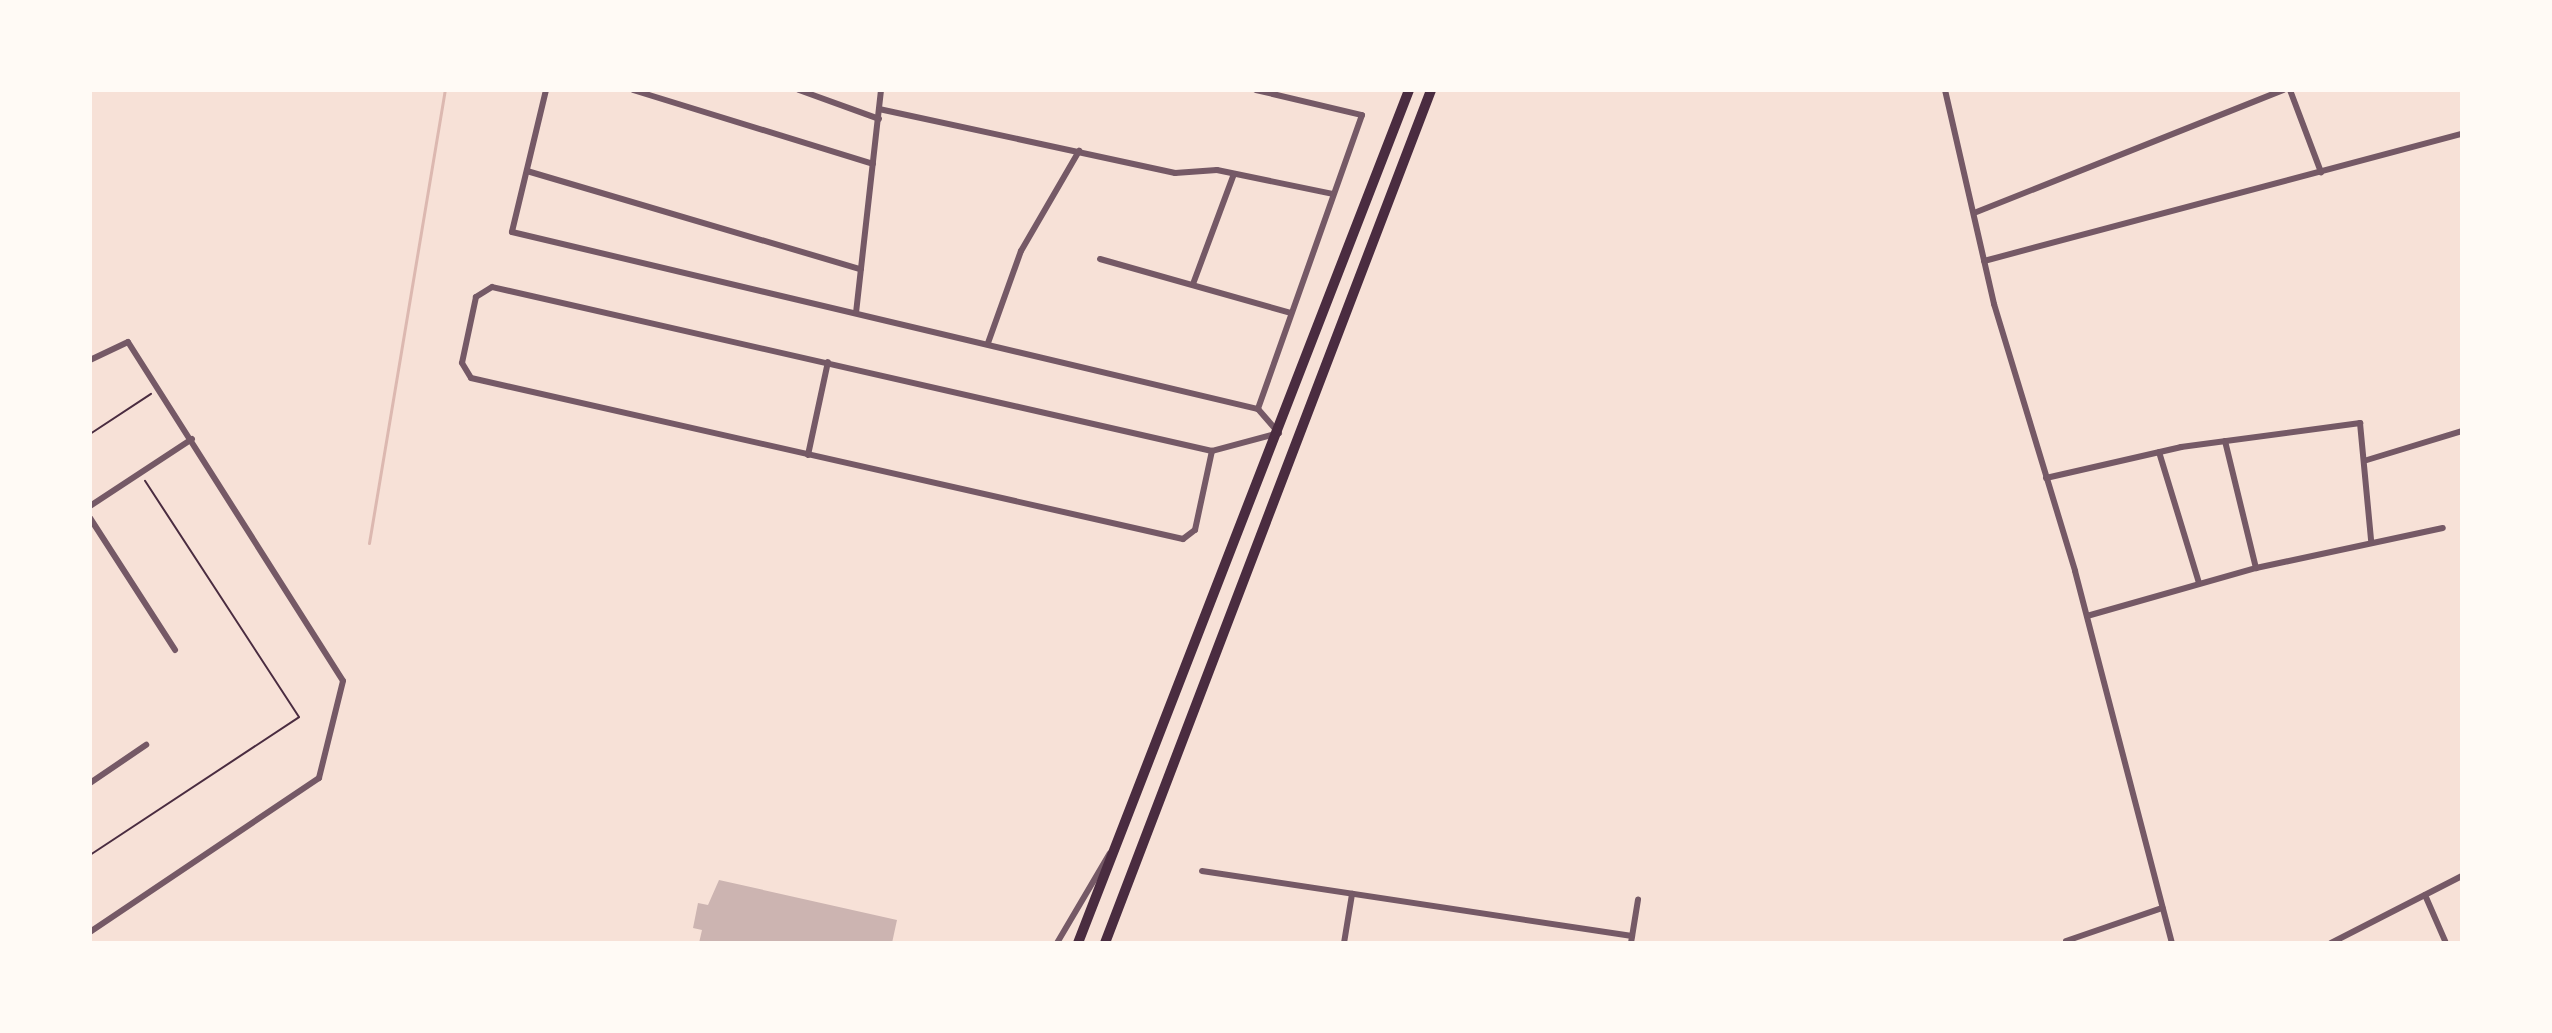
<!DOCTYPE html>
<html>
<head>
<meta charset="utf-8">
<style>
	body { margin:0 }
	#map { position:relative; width:2552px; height:1033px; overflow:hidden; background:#f7e1d7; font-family:"Fira Sans Condensed",sans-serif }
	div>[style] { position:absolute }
	.stream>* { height:3px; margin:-1.5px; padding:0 1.5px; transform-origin:1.5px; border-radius:1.5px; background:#dcb8b0 }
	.building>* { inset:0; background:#ccb4b1 }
	.path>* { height:2px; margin:-1px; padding:0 1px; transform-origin:1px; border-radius:1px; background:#4a2c40 }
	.minor>* { height:6px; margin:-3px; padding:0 3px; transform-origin:3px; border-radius:3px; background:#755966 }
	.primary>* { height:10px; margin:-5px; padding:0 5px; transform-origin:5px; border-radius:5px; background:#4a2c40 }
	span { translate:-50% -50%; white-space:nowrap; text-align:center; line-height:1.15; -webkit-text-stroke:6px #fffaf5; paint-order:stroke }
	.frame { position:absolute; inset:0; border:92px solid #fffaf5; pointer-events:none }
</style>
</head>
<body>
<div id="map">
	<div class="stream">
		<div style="left:369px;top:543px;width:459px;rotate:-80.5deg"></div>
	</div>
	<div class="building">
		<div style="clip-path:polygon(719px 880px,897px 920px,892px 943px,699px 943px,702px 930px,693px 928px,698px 903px,708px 905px)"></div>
	</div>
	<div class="path">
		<div style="left:90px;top:434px;width:73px;rotate:-33.3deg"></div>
		<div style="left:90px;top:855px;width:250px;rotate:-33.4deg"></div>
		<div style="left:299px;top:717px;width:282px;rotate:-123.1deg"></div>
	</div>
	<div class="minor">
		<div style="left:546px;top:90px;width:146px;rotate:103.5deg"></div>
		<div style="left:512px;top:232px;width:767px;rotate:13.35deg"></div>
		<div style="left:1258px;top:409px;width:32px;rotate:49deg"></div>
		<div style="left:1279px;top:433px;width:69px;rotate:165deg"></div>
		<div style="left:1212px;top:451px;width:738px;rotate:-167.17deg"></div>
		<div style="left:492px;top:287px;width:19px;rotate:148deg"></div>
		<div style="left:476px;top:297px;width:67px;rotate:102deg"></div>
		<div style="left:462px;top:363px;width:17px;rotate:59deg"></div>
		<div style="left:471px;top:378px;width:730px;rotate:12.74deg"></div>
		<div style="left:1183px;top:539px;width:15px;rotate:-37deg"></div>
		<div style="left:1195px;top:530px;width:81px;rotate:-77.9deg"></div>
		<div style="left:633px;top:90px;width:251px;rotate:17.1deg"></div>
		<div style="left:799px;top:90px;width:85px;rotate:19.9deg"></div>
		<div style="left:1256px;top:90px;width:109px;rotate:13.3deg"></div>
		<div style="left:1362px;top:115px;width:312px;rotate:109.5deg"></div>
		<div style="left:1945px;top:90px;width:220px;rotate:77.1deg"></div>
		<div style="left:1994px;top:304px;width:279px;rotate:73.1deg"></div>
		<div style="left:2075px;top:571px;width:384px;rotate:75.4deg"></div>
		<div style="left:2290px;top:90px;width:88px;rotate:69.3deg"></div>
		<div style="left:879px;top:109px;width:303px;rotate:12.2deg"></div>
		<div style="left:1175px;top:173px;width:42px;rotate:-4.1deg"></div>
		<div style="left:1217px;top:170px;width:118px;rotate:11.7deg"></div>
		<div style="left:527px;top:171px;width:348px;rotate:16.4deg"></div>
		<div style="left:1974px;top:213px;width:333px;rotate:-21.7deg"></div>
		<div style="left:1100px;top:259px;width:198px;rotate:15.8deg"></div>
		<div style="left:1984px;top:261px;width:495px;rotate:-14.9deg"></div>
		<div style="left:1193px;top:284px;width:117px;rotate:-69.6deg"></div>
		<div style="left:856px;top:313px;width:224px;rotate:-83.6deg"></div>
		<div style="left:988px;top:343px;width:98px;rotate:-70.3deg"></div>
		<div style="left:1021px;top:251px;width:116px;rotate:-59.9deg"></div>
		<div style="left:90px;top:360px;width:42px;rotate:-25.3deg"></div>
		<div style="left:128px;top:342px;width:401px;rotate:57.6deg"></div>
		<div style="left:343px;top:681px;width:100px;rotate:103.9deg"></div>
		<div style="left:319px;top:778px;width:276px;rotate:146.1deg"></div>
		<div style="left:2225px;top:441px;width:131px;rotate:76.3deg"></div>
		<div style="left:2159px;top:452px;width:137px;rotate:73deg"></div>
		<div style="left:808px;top:455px;width:95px;rotate:-77.9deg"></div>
		<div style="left:2367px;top:460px;width:99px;rotate:-17deg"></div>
		<div style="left:2046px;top:478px;width:139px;rotate:-12.9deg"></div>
		<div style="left:2181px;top:447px;width:181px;rotate:-7.6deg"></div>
		<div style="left:2360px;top:423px;width:118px;rotate:84.6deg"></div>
		<div style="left:90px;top:506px;width:122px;rotate:-33.3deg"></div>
		<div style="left:90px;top:518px;width:157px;rotate:57.2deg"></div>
		<div style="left:2087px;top:616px;width:176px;rotate:-15.9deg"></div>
		<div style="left:2256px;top:568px;width:191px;rotate:-12.1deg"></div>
		<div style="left:90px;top:783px;width:68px;rotate:-34.2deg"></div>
		<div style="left:1202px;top:871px;width:435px;rotate:8.6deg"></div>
		<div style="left:2425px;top:895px;width:52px;rotate:66.4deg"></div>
		<div style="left:2066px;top:941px;width:102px;rotate:-19deg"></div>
		<div style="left:1057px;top:943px;width:104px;rotate:-59.5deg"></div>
		<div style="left:1344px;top:943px;width:50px;rotate:-80.7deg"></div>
		<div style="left:1631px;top:943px;width:44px;rotate:-80.8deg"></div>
		<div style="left:2331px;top:943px;width:147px;rotate:-27.1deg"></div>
	</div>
	<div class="primary">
		<div style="left:1078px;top:943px;width:915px;rotate:-68.79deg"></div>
		<div style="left:1105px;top:943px;width:913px;rotate:-69.08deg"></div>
	</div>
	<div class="frame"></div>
</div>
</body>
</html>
